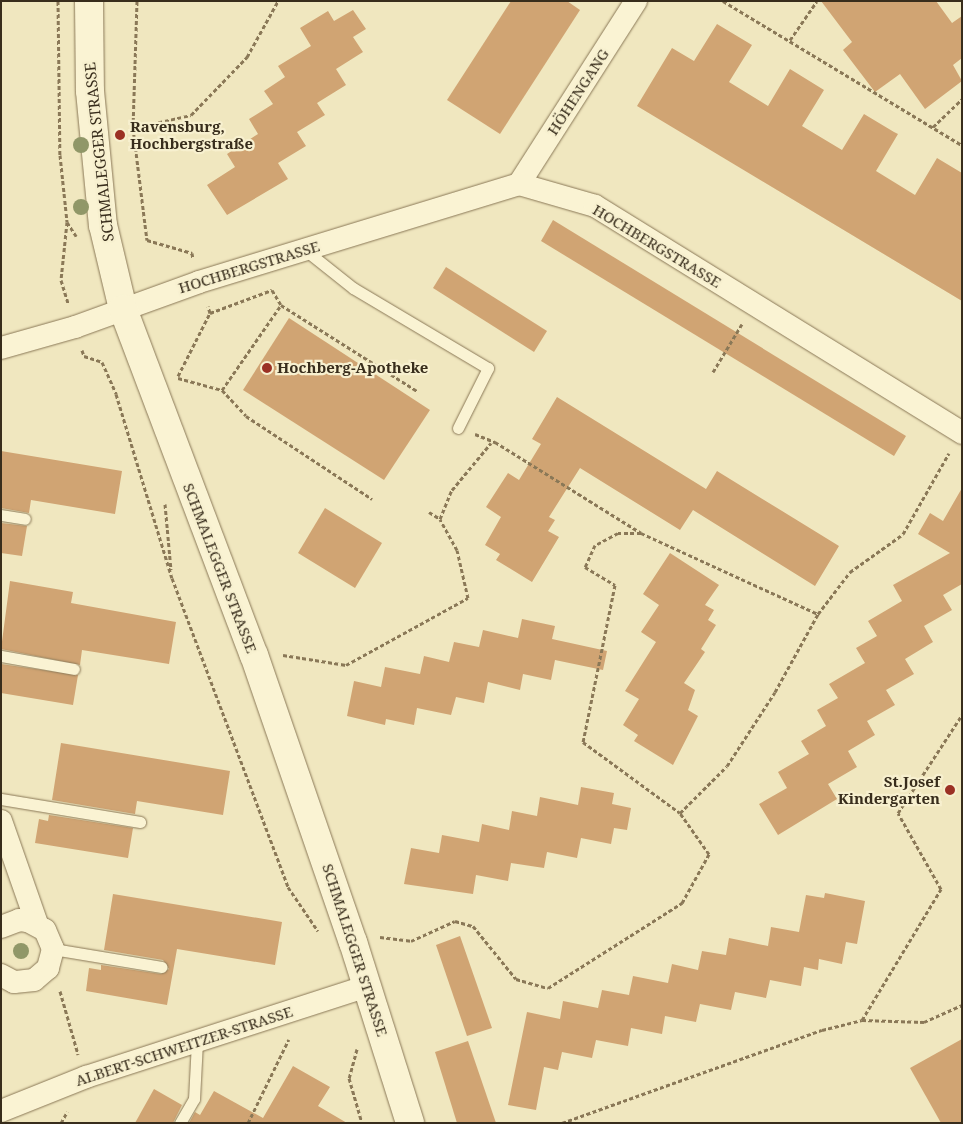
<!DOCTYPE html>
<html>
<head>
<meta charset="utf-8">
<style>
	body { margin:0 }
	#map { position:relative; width:963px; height:1124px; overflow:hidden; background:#f0e7bf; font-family:"Noto Serif",serif }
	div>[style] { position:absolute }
	.building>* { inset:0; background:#d0a473 }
	.path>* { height:3px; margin-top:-1.5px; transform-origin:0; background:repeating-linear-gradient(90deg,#8a7857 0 4px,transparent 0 6.5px) }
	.roads { filter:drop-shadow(0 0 1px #8a7857) drop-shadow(0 0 1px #8a7857) }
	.service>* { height:11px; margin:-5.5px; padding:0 5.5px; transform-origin:5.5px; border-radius:5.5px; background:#faf3d3 }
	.minor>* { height:22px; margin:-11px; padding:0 11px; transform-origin:11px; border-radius:11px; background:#faf3d3 }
	.tertiary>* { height:28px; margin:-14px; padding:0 14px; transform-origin:14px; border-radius:14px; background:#faf3d3 }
	.trees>* { width:16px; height:16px; margin:-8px; border-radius:50%; background:#909768 }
	.dots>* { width:14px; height:14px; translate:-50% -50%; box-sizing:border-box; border:2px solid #f7f0cf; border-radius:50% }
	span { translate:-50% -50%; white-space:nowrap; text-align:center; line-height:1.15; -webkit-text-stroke:4.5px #f7f0cf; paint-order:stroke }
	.street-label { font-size:15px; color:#382d1c }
	.poi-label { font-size:15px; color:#382d1c; font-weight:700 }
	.left { translate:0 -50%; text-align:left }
	.right { translate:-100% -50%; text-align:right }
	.frame { position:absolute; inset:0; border:2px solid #382d1c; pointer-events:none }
</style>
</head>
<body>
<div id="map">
	<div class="building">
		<div style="clip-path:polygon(511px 1px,567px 1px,580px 10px,500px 134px,447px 100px)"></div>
		<div style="clip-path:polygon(821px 1px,936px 1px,952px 23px,962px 16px,962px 58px,953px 65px,962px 81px,925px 109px,900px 74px,875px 92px,843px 50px,852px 42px)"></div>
		<div style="clip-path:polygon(353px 10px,366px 29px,353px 37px,363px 52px,336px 69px,346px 85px,317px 103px,325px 115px,297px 132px,306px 146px,278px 163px,288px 179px,227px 215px,207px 185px,235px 167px,227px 154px,258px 134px,249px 119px,273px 104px,264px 91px,285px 77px,278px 66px,311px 46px,300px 28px,328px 11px,334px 21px)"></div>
		<div style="clip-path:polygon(717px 24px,752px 45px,729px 82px,768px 106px,790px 69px,824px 90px,802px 126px,842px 150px,864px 114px,894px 132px,898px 134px,876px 171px,915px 195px,937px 158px,962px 173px,962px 301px,637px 106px,672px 48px,694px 61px)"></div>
		<div style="clip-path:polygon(553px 220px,906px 436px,894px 456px,541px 241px)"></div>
		<div style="clip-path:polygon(446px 267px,547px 331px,534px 352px,433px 288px)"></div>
		<div style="clip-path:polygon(289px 318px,430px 410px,384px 480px,243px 390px)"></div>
		<div style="clip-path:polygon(557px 397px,706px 489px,717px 471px,839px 546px,815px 586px,693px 510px,680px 530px,580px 468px,549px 517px,555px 520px,548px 531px,559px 537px,532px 582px,496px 560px,500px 554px,485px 545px,501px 517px,486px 507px,508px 473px,519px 480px,541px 444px,532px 439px)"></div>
		<div style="clip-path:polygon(1px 451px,122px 471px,115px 514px,31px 500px,29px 513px,1px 508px)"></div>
		<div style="clip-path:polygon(962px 488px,962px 584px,943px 595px,952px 610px,924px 626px,933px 642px,905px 659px,914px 674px,886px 690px,895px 705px,867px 721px,875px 735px,848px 751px,857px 767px,828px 784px,837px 799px,778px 835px,759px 804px,787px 788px,778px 772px,809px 754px,801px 741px,826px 726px,817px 710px,838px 698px,829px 684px,865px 663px,856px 648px,877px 636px,868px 621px,902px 601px,893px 585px,950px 553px,918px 534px,930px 513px,943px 521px)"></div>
		<div style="clip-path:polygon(325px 508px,382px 543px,355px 588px,298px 553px)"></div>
		<div style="clip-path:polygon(1px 523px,27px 526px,22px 556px,1px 553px)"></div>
		<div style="clip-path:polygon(670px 553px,719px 585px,705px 605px,714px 610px,708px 620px,716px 625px,701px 649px,705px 652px,684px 683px,695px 690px,688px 710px,698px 716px,673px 765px,634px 741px,638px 735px,623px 725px,639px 699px,625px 691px,656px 642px,641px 632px,659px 605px,643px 594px)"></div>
		<div style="clip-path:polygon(10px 581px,73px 592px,71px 603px,176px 622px,169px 664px,82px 650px,80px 665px,1px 649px)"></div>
		<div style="clip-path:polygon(522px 619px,555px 626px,552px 639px,607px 651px,603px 670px,555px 660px,551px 680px,523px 674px,520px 690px,488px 682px,484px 703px,456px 697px,451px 715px,417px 708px,414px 725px,386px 719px,385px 725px,347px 716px,354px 681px,381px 687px,385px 667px,420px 674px,424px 656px,449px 662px,454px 642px,479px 647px,483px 630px,518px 638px)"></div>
		<div style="clip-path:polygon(1px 664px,78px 675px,73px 705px,1px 693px)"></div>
		<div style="clip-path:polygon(61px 743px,230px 771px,223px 815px,137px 801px,135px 814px,52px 800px)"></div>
		<div style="clip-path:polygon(581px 787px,614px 793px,612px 804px,631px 808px,627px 830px,614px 828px,611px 844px,581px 838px,577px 858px,547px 852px,544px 868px,511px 863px,508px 881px,476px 875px,473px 894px,404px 884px,411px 848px,439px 853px,442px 835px,479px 842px,482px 824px,509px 830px,512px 811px,537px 816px,540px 797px,578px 805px)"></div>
		<div style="clip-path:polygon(49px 815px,133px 828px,128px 858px,35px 843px,39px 819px,48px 821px)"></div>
		<div style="clip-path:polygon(825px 893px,865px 901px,857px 944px,846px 942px,842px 964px,819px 959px,818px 970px,804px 967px,801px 986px,770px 980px,766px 998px,735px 992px,731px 1010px,700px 1004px,696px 1022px,665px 1016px,662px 1034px,631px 1028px,628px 1046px,596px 1040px,592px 1058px,562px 1052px,558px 1070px,544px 1067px,536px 1110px,508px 1105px,527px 1012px,560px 1019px,563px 1001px,598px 1008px,602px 990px,629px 995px,633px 976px,668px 983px,672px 964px,698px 970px,702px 951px,726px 955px,729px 938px,768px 946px,771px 927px,799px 932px,806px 895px,824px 898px)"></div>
		<div style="clip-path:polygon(113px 894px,282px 922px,275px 965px,177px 949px,167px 1005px,86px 991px,89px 968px,101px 970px,101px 965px,161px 974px,169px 969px,163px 960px,104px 950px)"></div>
		<div style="clip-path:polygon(460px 936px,492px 1028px,467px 1036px,436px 945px)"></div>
		<div style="clip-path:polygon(962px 1039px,962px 1123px,941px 1123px,910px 1068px)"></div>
		<div style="clip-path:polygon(468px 1041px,496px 1123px,457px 1123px,435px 1052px)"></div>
		<div style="clip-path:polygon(293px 1066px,330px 1087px,318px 1106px,347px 1123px,189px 1123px,195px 1112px,200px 1115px,214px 1091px,263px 1118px)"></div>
		<div style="clip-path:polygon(154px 1089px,182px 1105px,173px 1123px,135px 1123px)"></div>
	</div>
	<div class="path">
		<div style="left:58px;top:1px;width:154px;rotate:89.3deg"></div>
		<div style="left:60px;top:155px;width:67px;rotate:84deg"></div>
		<div style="left:67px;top:222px;width:58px;rotate:95.9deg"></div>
		<div style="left:61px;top:280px;width:24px;rotate:73deg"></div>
		<div style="left:137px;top:1px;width:127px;rotate:91.8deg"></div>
		<div style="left:133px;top:128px;width:113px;rotate:82.9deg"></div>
		<div style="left:147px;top:240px;width:47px;rotate:16.1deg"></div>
		<div style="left:192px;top:253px;width:6px;rotate:81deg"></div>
		<div style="left:723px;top:1px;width:279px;rotate:31.1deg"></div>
		<div style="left:790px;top:40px;width:47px;rotate:-55.3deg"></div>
		<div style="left:933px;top:127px;width:40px;rotate:-44deg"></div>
		<div style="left:133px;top:128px;width:59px;rotate:-12.6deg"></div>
		<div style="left:191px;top:115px;width:81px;rotate:-46deg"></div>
		<div style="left:247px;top:57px;width:64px;rotate:-61deg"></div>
		<div style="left:67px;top:222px;width:17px;rotate:57deg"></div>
		<div style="left:210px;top:313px;width:66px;rotate:-20.4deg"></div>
		<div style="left:272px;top:290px;width:17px;rotate:59deg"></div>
		<div style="left:82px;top:350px;width:6px;rotate:72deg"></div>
		<div style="left:84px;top:356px;width:19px;rotate:18deg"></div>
		<div style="left:102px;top:362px;width:35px;rotate:66deg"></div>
		<div style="left:116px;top:394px;width:192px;rotate:73.1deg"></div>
		<div style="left:172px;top:578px;width:330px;rotate:69.4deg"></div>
		<div style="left:288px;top:887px;width:53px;rotate:55.7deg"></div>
		<div style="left:713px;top:372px;width:56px;rotate:-58.9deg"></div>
		<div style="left:178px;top:376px;width:71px;rotate:-63.1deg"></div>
		<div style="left:210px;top:313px;width:7px;rotate:-106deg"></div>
		<div style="left:178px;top:378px;width:46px;rotate:15.3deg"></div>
		<div style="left:222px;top:390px;width:103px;rotate:-55.2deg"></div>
		<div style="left:281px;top:305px;width:161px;rotate:32.3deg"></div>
		<div style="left:222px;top:390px;width:35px;rotate:47deg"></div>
		<div style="left:246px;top:416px;width:151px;rotate:33.4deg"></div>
		<div style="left:475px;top:434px;width:22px;rotate:22deg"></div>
		<div style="left:495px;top:442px;width:172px;rotate:31.9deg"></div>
		<div style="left:641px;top:533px;width:195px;rotate:24.6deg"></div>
		<div style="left:165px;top:504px;width:66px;rotate:84.8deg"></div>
		<div style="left:429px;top:512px;width:13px;rotate:32deg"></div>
		<div style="left:641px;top:533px;width:23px;rotate:180deg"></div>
		<div style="left:618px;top:533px;width:26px;rotate:152deg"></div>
		<div style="left:595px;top:545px;width:24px;rotate:114deg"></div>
		<div style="left:585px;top:567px;width:35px;rotate:31deg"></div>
		<div style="left:615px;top:585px;width:160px;rotate:101.5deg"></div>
		<div style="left:583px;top:742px;width:120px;rotate:36.2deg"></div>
		<div style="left:283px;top:655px;width:64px;rotate:9deg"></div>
		<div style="left:346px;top:665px;width:139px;rotate:-28.8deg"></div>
		<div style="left:468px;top:598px;width:49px;rotate:-102.9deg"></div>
		<div style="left:457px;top:550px;width:35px;rotate:-119deg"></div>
		<div style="left:440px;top:519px;width:31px;rotate:-68deg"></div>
		<div style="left:452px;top:490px;width:61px;rotate:-50.3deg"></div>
		<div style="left:380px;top:937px;width:31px;rotate:7deg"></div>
		<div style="left:411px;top:941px;width:48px;rotate:-24.4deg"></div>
		<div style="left:455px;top:921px;width:19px;rotate:16deg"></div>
		<div style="left:473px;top:926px;width:68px;rotate:50.9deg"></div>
		<div style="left:516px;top:979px;width:33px;rotate:16deg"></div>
		<div style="left:548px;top:988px;width:159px;rotate:-32.4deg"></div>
		<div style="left:682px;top:903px;width:56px;rotate:-61.1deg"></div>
		<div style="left:709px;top:854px;width:50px;rotate:-125.3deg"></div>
		<div style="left:680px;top:813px;width:66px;rotate:-45deg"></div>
		<div style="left:727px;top:766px;width:88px;rotate:-57deg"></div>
		<div style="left:775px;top:692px;width:89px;rotate:-61.1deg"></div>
		<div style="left:818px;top:614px;width:53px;rotate:-52.7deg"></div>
		<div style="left:850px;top:572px;width:65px;rotate:-35.6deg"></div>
		<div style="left:903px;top:534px;width:93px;rotate:-60.4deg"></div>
		<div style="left:60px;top:991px;width:66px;rotate:74.1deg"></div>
		<div style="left:862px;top:1020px;width:62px;rotate:1.8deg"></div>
		<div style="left:924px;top:1022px;width:42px;rotate:-24.1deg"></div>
		<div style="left:357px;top:1049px;width:30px;rotate:105deg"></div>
		<div style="left:349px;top:1078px;width:47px;rotate:73.9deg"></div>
		<div style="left:61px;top:1123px;width:13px;rotate:-61deg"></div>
		<div style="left:248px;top:1123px;width:93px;rotate:-64deg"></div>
		<div style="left:562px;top:1123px;width:276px;rotate:-19.7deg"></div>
		<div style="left:822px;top:1030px;width:41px;rotate:-14deg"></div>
		<div style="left:862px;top:1020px;width:153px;rotate:-58.9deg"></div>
		<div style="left:941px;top:889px;width:87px;rotate:-119.5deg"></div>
		<div style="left:898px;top:813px;width:117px;rotate:-56.9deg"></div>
	</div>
	<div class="roads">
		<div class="service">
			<div style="left:304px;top:249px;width:63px;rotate:38.5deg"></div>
			<div style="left:353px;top:288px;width:157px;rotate:30.7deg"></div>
			<div style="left:488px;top:368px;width:67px;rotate:116.6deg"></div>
			<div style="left:1px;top:515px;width:24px;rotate:9deg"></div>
			<div style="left:1px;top:656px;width:74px;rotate:10.1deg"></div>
			<div style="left:1px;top:799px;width:141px;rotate:9.4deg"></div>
			<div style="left:53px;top:949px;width:110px;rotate:9.4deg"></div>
			<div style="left:180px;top:1123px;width:28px;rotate:-60deg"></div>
			<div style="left:194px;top:1099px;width:57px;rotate:-87deg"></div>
		</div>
		<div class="minor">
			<div style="left:519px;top:184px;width:217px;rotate:-57.4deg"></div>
			<div style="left:1px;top:348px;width:77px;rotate:-15.8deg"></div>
			<div style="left:75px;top:327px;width:132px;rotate:-19.9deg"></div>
			<div style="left:199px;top:282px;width:335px;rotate:-17deg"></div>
			<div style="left:519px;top:184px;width:79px;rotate:16.1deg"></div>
			<div style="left:595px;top:206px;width:432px;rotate:31.7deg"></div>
			<div style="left:1px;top:821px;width:109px;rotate:70.7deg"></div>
			<div style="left:1px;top:927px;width:19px;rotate:-21deg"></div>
			<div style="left:19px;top:920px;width:9px;rotate:6deg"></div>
			<div style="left:28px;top:921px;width:19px;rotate:28deg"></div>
			<div style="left:45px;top:930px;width:21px;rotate:67deg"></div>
			<div style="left:53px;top:949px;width:20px;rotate:105deg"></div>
			<div style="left:48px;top:968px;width:18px;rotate:139deg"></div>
			<div style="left:34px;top:980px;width:20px;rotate:174deg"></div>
			<div style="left:14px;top:982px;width:15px;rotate:-152deg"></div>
			<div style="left:1px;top:1111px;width:92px;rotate:-21.8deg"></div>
			<div style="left:86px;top:1077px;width:296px;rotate:-17.9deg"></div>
		</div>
		<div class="tertiary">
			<div style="left:89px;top:1px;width:90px;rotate:89.4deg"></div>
			<div style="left:90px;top:91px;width:135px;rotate:84.5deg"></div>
			<div style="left:103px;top:225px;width:86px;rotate:76.6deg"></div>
			<div style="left:123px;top:309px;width:370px;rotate:69.3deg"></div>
			<div style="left:254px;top:655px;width:304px;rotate:71deg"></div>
			<div style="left:353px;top:942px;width:190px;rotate:72.5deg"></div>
		</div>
	</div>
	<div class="trees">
		<div style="left:81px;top:145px"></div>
		<div style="left:81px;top:207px"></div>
		<div style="left:21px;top:951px"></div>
	</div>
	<div class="dots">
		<div style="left:120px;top:135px;background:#9b3124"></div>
		<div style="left:267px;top:368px;background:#9b3124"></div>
		<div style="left:950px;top:790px;background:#9b3124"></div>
	</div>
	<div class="street-label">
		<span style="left:578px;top:92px;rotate:-57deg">HÖHENGANG</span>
		<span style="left:99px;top:152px;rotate:-96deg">SCHMALEGGER STRASSE</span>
		<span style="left:657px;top:246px;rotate:31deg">HOCHBERGSTRASSE</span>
		<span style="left:249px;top:267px;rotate:-17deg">HOCHBERGSTRASSE</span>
		<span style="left:220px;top:568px;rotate:69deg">SCHMALEGGER STRASSE</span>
		<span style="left:355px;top:950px;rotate:72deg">SCHMALEGGER STRASSE</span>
		<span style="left:184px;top:1046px;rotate:-18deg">ALBERT-SCHWEITZER-STRASSE</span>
	</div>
	<div class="poi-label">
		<span class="left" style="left:130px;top:135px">Ravensburg,<br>Hochbergstraße</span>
		<span class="left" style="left:277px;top:368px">Hochberg-Apotheke</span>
		<span class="right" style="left:940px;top:790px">St.Josef<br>Kindergarten</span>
	</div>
	<div class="frame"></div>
</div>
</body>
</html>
